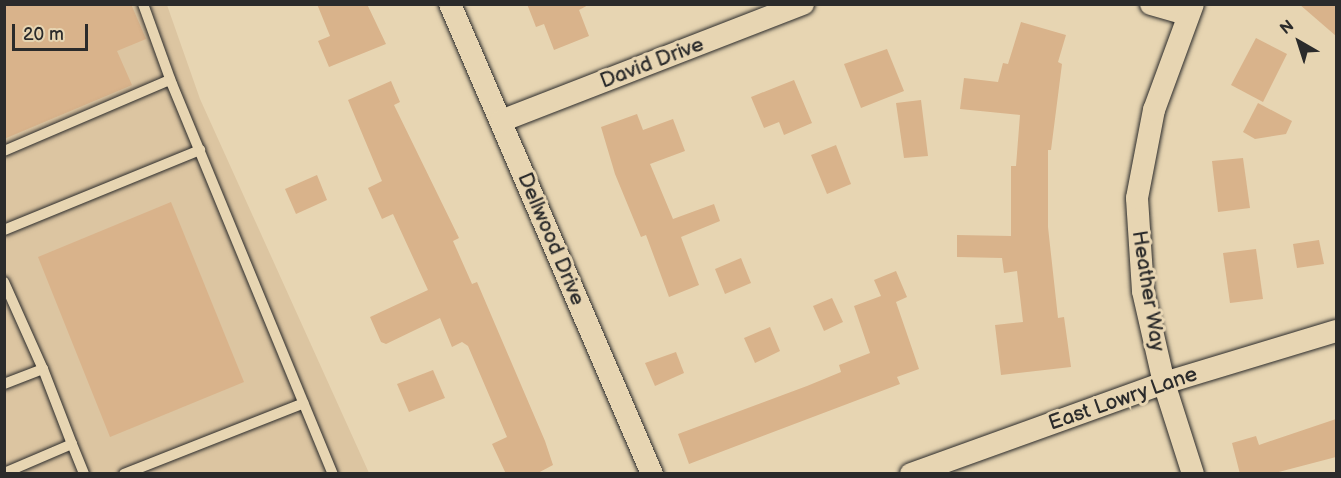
<!DOCTYPE html>
<html>
<head>
<meta charset="utf-8">
<style>
	body { margin:0 }
	#map { position:relative; width:1341px; height:478px; overflow:hidden; background:#e7d5b2; font-family:"Balsamiq Sans",sans-serif }
	div>[style] { position:absolute }
	.built>* { inset:0; background:#dcc5a1 }
	.building>* { inset:0; background:#d9b38b }
	.roads { filter:drop-shadow(0 0 2px #2b2b2b) drop-shadow(0 0 2px #2b2b2b) }
	.service>* { height:10px; margin:-5px; padding:0 5px; transform-origin:5px; border-radius:5px; background:#e7d5b2 }
	.minor>* { height:22px; margin:-11px; padding:0 11px; transform-origin:11px; border-radius:11px; background:#e7d5b2 }
	span { translate:-50% -50%; white-space:nowrap; text-align:center; line-height:1.15; -webkit-text-stroke:6px #e7d5b2; paint-order:stroke }
	.street-label { font-size:21px; color:#2b2b2b }
	.frame { position:absolute; inset:0; border:6px solid #2b2b2b; pointer-events:none }
	.north { position:absolute; left:1269px; top:12px; width:60px; height:60px; -webkit-text-stroke:4px #e7d5b2; paint-order:stroke; rotate:321deg; font-size:16px; font-weight:700; line-height:24px; text-align:center; color:#2b2b2b }
	.north::after { content:''; display:block; margin:auto; width:21px; height:27px; background:#2b2b2b; clip-path:polygon(50% 0,100% 100%,50% 72%,0 100%) }
	.scale { position:absolute; left:12px; top:24px; width:76px; height:27px; box-sizing:border-box; border:3px solid #2b2b2b; border-top:0; padding-left:8px; font-size:18px; line-height:21px; white-space:nowrap; color:#2b2b2b; -webkit-text-stroke:4px #e7d5b2; paint-order:stroke }
</style>
</head>
<body>
<div id="map">
	<div class="built">
		<div style="clip-path:polygon(4px 5px,167px 5px,200px 99px,369px 473px,5px 473px)"></div>
	</div>
	<div class="building">
		<div style="clip-path:polygon(4px 4px,131px 4px,146px 39px,117px 51px,132px 85px,4px 139px)"></div>
		<div style="clip-path:polygon(317px 4px,367px 4px,386px 44px,329px 67px,318px 41px,330px 36px)"></div>
		<div style="clip-path:polygon(527px 4px,590px 4px,579px 10px,589px 36px,554px 50px,544px 24px,536px 27px)"></div>
		<div style="clip-path:polygon(1299px 4px,1336px 4px,1336px 36px)"></div>
		<div style="clip-path:polygon(1021px 22px,1066px 35px,1058px 62px,1062px 64px,1051px 150px,1048px 150px,1048px 227px,1058px 318px,1064px 317px,1071px 367px,1001px 375px,995px 325px,1023px 322px,1017px 271px,1004px 273px,1002px 258px,957px 257px,957px 235px,1011px 236px,1011px 166px,1016px 166px,1020px 115px,960px 109px,964px 78px,998px 82px,1003px 63px,1008px 64px)"></div>
		<div style="clip-path:polygon(1256px 38px,1287px 54px,1263px 102px,1231px 85px)"></div>
		<div style="clip-path:polygon(887px 49px,904px 91px,861px 108px,844px 64px)"></div>
		<div style="clip-path:polygon(794px 80px,812px 123px,784px 135px,779px 122px,764px 128px,751px 97px)"></div>
		<div style="clip-path:polygon(391px 81px,400px 102px,394px 105px,459px 238px,453px 241px,472px 284px,477px 282px,545px 441px,553px 465px,536px 474px,506px 474px,492px 444px,507px 437px,468px 346px,462px 342px,452px 347px,440px 318px,386px 344px,381px 342px,370px 317px,428px 290px,393px 214px,382px 219px,368px 188px,382px 181px,348px 100px)"></div>
		<div style="clip-path:polygon(921px 100px,928px 156px,904px 158px,896px 103px)"></div>
		<div style="clip-path:polygon(1258px 103px,1292px 121px,1286px 134px,1255px 139px,1243px 132px)"></div>
		<div style="clip-path:polygon(637px 114px,643px 130px,673px 119px,685px 151px,650px 164px,673px 219px,714px 204px,720px 221px,681px 237px,699px 285px,669px 297px,646px 235px,641px 237px,615px 174px,601px 127px)"></div>
		<div style="clip-path:polygon(836px 145px,851px 184px,827px 194px,811px 155px)"></div>
		<div style="clip-path:polygon(1243px 158px,1250px 208px,1218px 212px,1212px 161px)"></div>
		<div style="clip-path:polygon(317px 175px,327px 200px,296px 214px,285px 189px)"></div>
		<div style="clip-path:polygon(171px 202px,244px 382px,110px 437px,38px 257px)"></div>
		<div style="clip-path:polygon(1319px 240px,1324px 264px,1297px 268px,1293px 244px)"></div>
		<div style="clip-path:polygon(1256px 249px,1263px 299px,1230px 303px,1223px 253px)"></div>
		<div style="clip-path:polygon(741px 258px,751px 283px,725px 294px,715px 269px)"></div>
		<div style="clip-path:polygon(896px 271px,907px 297px,896px 302px,919px 369px,897px 377px,900px 384px,689px 464px,678px 434px,807px 386px,841px 372px,839px 365px,870px 353px,854px 306px,881px 296px,874px 280px)"></div>
		<div style="clip-path:polygon(832px 298px,843px 322px,824px 331px,813px 306px)"></div>
		<div style="clip-path:polygon(770px 327px,780px 351px,755px 363px,744px 338px)"></div>
		<div style="clip-path:polygon(676px 352px,684px 373px,655px 386px,645px 363px)"></div>
		<div style="clip-path:polygon(433px 370px,445px 398px,409px 412px,397px 384px)"></div>
		<div style="clip-path:polygon(1336px 419px,1336px 457px,1271px 474px,1240px 474px,1232px 443px,1256px 436px,1259px 445px)"></div>
	</div>
	<div class="roads">
		<div class="service">
			<div style="left:143px;top:4px;width:85px;rotate:70.1deg"></div>
			<div style="left:172px;top:84px;width:422px;rotate:67.6deg"></div>
			<div style="left:4px;top:151px;width:181px;rotate:-23.2deg"></div>
			<div style="left:4px;top:230px;width:212px;rotate:-22.2deg"></div>
			<div style="left:4px;top:282px;width:95px;rotate:65.9deg"></div>
			<div style="left:4px;top:384px;width:42px;rotate:-21deg"></div>
			<div style="left:43px;top:369px;width:80px;rotate:68.9deg"></div>
			<div style="left:72px;top:444px;width:74px;rotate:156.9deg"></div>
			<div style="left:72px;top:444px;width:32px;rotate:68deg"></div>
			<div style="left:124px;top:474px;width:193px;rotate:-21.5deg"></div>
		</div>
		<div class="minor">
			<div style="left:450px;top:4px;width:512px;rotate:66.74deg"></div>
			<div style="left:1151px;top:4px;width:37px;rotate:16deg"></div>
			<div style="left:501px;top:121px;width:324px;rotate:-21.2deg"></div>
			<div style="left:911px;top:474px;width:269px;rotate:-19.8deg"></div>
			<div style="left:1164px;top:383px;width:180px;rotate:-16.8deg"></div>
			<div style="left:1193px;top:474px;width:96px;rotate:-107.7deg"></div>
			<div style="left:1164px;top:383px;width:94px;rotate:-102.9deg"></div>
			<div style="left:1143px;top:291px;width:93px;rotate:-93.7deg"></div>
			<div style="left:1137px;top:198px;width:90px;rotate:-79.1deg"></div>
			<div style="left:1154px;top:110px;width:113px;rotate:-69.8deg"></div>
		</div>
	</div>
	<div class="street-label">
		<span style="left:652px;top:63px;rotate:-21deg">David Drive</span>
		<span style="left:551px;top:239px;rotate:67deg">Dellwood Drive</span>
		<span style="left:1148px;top:291px;rotate:81deg">Heather Way</span>
		<span style="left:1123px;top:399px;rotate:-19deg">East Lowry Lane</span>
	</div>
	<div class="frame"></div>
	<div class="north">N</div>
	<div class="scale">20 m</div>
</div>
</body>
</html>
